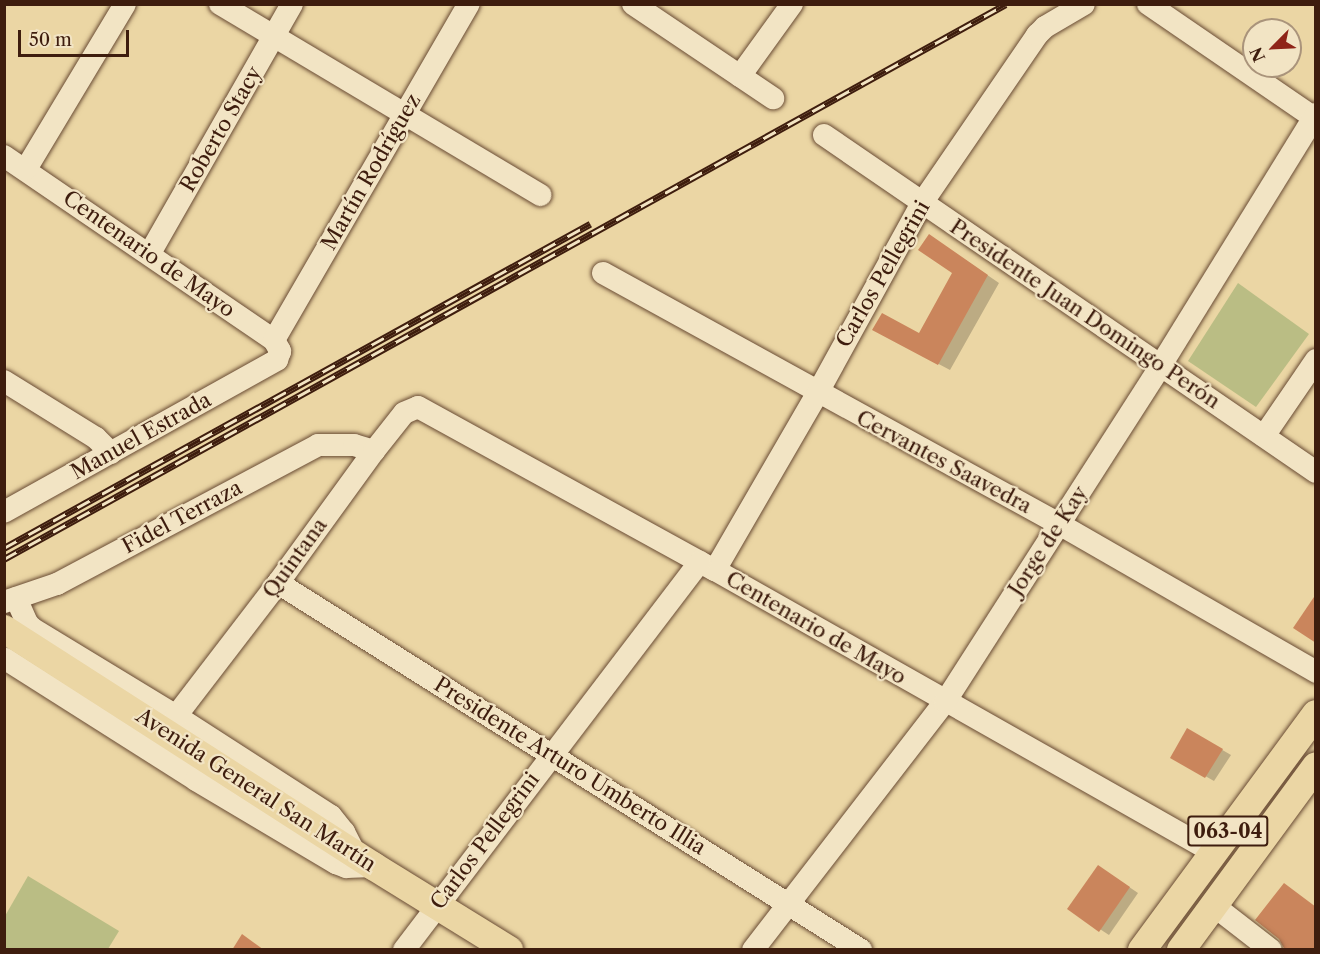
<!DOCTYPE html>
<html>
<head>
<meta charset="utf-8">
<style>
	body { margin:0 }
	#map { position:relative; width:1320px; height:954px; overflow:hidden; background:#ebd6a4; font-family:"Libre Caslon Text",serif }
	div>[style] { position:absolute }
	.green>* { inset:0; background:#babd84 }
	.shadow>* { inset:0; background:#0003 }
	.building>* { inset:0; background:#ca855c }
	.roads { filter:drop-shadow(0 0 2px #694b34) drop-shadow(0 0 2px #694b34) }
	.minor>* { height:22px; margin:-11px; padding:0 11px; transform-origin:11px; border-radius:11px; background:#f2e4c4 }
	.major>* { height:28px; margin:-14px; padding:0 14px; transform-origin:14px; border-radius:14px; background:#ebd6a4 }
	.rail>* { height:7px; margin-top:-3.5px; transform-origin:0; background:repeating-linear-gradient(90deg,#f2e4c4 0 14px,#3e1d0e 0 28px); box-sizing:border-box; border-block:2px solid #3e1d0e }
	span { translate:-50% -50%; white-space:nowrap; text-align:center; line-height:1.15; -webkit-text-stroke:4.5px #f2e4c4; paint-order:stroke }
	.shield-label span { padding:2px 4px; background:#f2e4c4; border:2px solid; border-radius:4px; -webkit-text-stroke-width:0 }
	.shield-label { font-size:20px; color:#3e1d0e; font-weight:700 }
	.street-label { font-size:21px; color:#3e1d0e }
	.frame { position:absolute; inset:0; border:6px solid #3e1d0e; pointer-events:none }
	.north { position:absolute; left:1242px; top:18px; width:60px; height:60px; box-sizing:border-box; background:#f2e4c4; border:2px solid #aa947b; border-radius:50%; rotate:246deg; font-size:16px; font-weight:700; line-height:24px; text-align:center; color:#3e1d0e }
	.north::after { content:''; display:block; margin:auto; width:21px; height:27px; background:#8f2418; clip-path:polygon(50% 0,100% 100%,50% 72%,0 100%) }
	.scale { position:absolute; left:18px; top:30px; width:111px; height:27px; box-sizing:border-box; border:3px solid #3e1d0e; border-top:0; padding-left:8px; font-size:18px; line-height:21px; white-space:nowrap; color:#3e1d0e; -webkit-text-stroke:4px #f2e4c4; paint-order:stroke }
</style>
</head>
<body>
<div id="map">
	<div class="green">
		<div style="clip-path:polygon(1238px 283px,1309px 334px,1256px 407px,1188px 361px)"></div>
		<div style="clip-path:polygon(28px 876px,119px 931px,108px 949px,5px 949px,5px 916px)"></div>
	</div>
	<div class="shadow">
		<div style="clip-path:polygon(930px 236px,999px 283px,950px 370px,886px 336px,920px 335px,954px 273px)"></div>
		<div style="clip-path:polygon(1188px 730px,1231px 755px,1214px 781px,1172px 757px)"></div>
		<div style="clip-path:polygon(1107px 872px,1138px 893px,1109px 935px,1069px 909px)"></div>
	</div>
	<div class="building">
		<div style="clip-path:polygon(929px 234px,988px 275px,938px 365px,872px 330px,882px 313px,919px 333px,952px 273px,918px 250px)"></div>
		<div style="clip-path:polygon(1316px 594px,1316px 643px,1293px 628px)"></div>
		<div style="clip-path:polygon(1187px 728px,1223px 749px,1205px 778px,1170px 758px)"></div>
		<div style="clip-path:polygon(1098px 865px,1130px 887px,1099px 932px,1067px 909px)"></div>
		<div style="clip-path:polygon(1284px 883px,1316px 907px,1316px 950px,1285px 950px,1279px 939px,1255px 920px)"></div>
		<div style="clip-path:polygon(242px 934px,264px 950px,232px 950px)"></div>
	</div>
	<div class="roads">
		<div class="minor">
			<div style="left:220px;top:4px;width:373px;rotate:30.8deg"></div>
			<div style="left:633px;top:4px;width:169px;rotate:33.9deg"></div>
			<div style="left:1148px;top:4px;width:204px;rotate:34.4deg"></div>
			<div style="left:740px;top:76px;width:89px;rotate:-54.2deg"></div>
			<div style="left:824px;top:135px;width:596px;rotate:34.41deg"></div>
			<div style="left:4px;top:156px;width:327px;rotate:34.3deg"></div>
			<div style="left:274px;top:340px;width:13px;rotate:61deg"></div>
			<div style="left:280px;top:351px;width:9px;rotate:108deg"></div>
			<div style="left:277px;top:360px;width:312px;rotate:150.9deg"></div>
			<div style="left:26px;top:169px;width:192px;rotate:-59deg"></div>
			<div style="left:150px;top:253px;width:287px;rotate:-60.3deg"></div>
			<div style="left:603px;top:273px;width:521px;rotate:28.83deg"></div>
			<div style="left:1059px;top:524px;width:297px;rotate:29.9deg"></div>
			<div style="left:274px;top:340px;width:388px;rotate:-59.9deg"></div>
			<div style="left:4px;top:381px;width:108px;rotate:31.8deg"></div>
			<div style="left:96px;top:438px;width:21px;rotate:45deg"></div>
			<div style="left:1264px;top:436px;width:92px;rotate:-55.6deg"></div>
			<div style="left:715px;top:570px;width:203px;rotate:-59.9deg"></div>
			<div style="left:817px;top:394px;width:218px;rotate:-61.2deg"></div>
			<div style="left:922px;top:203px;width:204px;rotate:-55.6deg"></div>
			<div style="left:1037px;top:35px;width:11px;rotate:-45deg"></div>
			<div style="left:1045px;top:27px;width:45px;rotate:-30.5deg"></div>
			<div style="left:278px;top:583px;width:689px;rotate:32.19deg"></div>
			<div style="left:16px;top:598px;width:27px;rotate:66deg"></div>
			<div style="left:27px;top:623px;width:8px;rotate:45deg"></div>
			<div style="left:33px;top:629px;width:167px;rotate:31.3deg"></div>
			<div style="left:176px;top:716px;width:184px;rotate:32.8deg"></div>
			<div style="left:331px;top:816px;width:21px;rotate:51deg"></div>
			<div style="left:344px;top:832px;width:25px;rotate:63deg"></div>
			<div style="left:4px;top:602px;width:56px;rotate:-18.8deg"></div>
			<div style="left:57px;top:584px;width:296px;rotate:-28deg"></div>
			<div style="left:318px;top:445px;width:36px"></div>
			<div style="left:354px;top:445px;width:21px;rotate:17deg"></div>
			<div style="left:4px;top:658px;width:227px;rotate:32.4deg"></div>
			<div style="left:196px;top:780px;width:163px;rotate:30.7deg"></div>
			<div style="left:336px;top:863px;width:11px;rotate:22deg"></div>
			<div style="left:346px;top:867px;width:27px;rotate:-2deg"></div>
			<div style="left:176px;top:716px;width:168px;rotate:-52.5deg"></div>
			<div style="left:278px;top:583px;width:163px;rotate:-54deg"></div>
			<div style="left:374px;top:451px;width:48px;rotate:-51.7deg"></div>
			<div style="left:404px;top:413px;width:15px;rotate:-23deg"></div>
			<div style="left:418px;top:407px;width:339px;rotate:28.8deg"></div>
			<div style="left:715px;top:570px;width:572px;rotate:29.52deg"></div>
			<div style="left:1213px;top:905px;width:73px;rotate:37.8deg"></div>
			<div style="left:404px;top:950px;width:488px;rotate:-52.7deg"></div>
			<div style="left:753px;top:950px;width:314px;rotate:-52.3deg"></div>
			<div style="left:945px;top:702px;width:400px;rotate:-57.3deg"></div>
			<div style="left:1161px;top:365px;width:295px;rotate:-58.3deg"></div>
		</div>
		<div class="major">
			<div style="left:4px;top:629px;width:439px;rotate:32.7deg"></div>
			<div style="left:373px;top:866px;width:160px;rotate:31.7deg"></div>
			<div style="left:1142px;top:950px;width:293px;rotate:-53.6deg"></div>
			<div style="left:1181px;top:950px;width:228px;rotate:-53.7deg"></div>
		</div>
	</div>
	<div class="rail">
		<div style="left:4px;top:548px;width:670px;rotate:-28.94deg"></div>
		<div style="left:4px;top:559px;width:1145px;rotate:-28.98deg"></div>
	</div>
	<div class="shield-label">
		<span style="left:1228px;top:831px">063-04</span>
	</div>
	<div class="street-label">
		<span style="left:221px;top:129px;rotate:-60deg">Roberto Stacy</span>
		<span style="left:371px;top:172px;rotate:-60deg">Martín Rodríguez</span>
		<span style="left:149px;top:254px;rotate:35deg">Centenario de Mayo</span>
		<span style="left:883px;top:274px;rotate:-60deg">Carlos Pellegrini</span>
		<span style="left:1085px;top:314px;rotate:34deg">Presidente Juan Domingo Perón</span>
		<span style="left:141px;top:436px;rotate:-29deg">Manuel Estrada</span>
		<span style="left:944px;top:462px;rotate:28deg">Cervantes Saavedra</span>
		<span style="left:182px;top:517px;rotate:-28deg">Fidel Terraza</span>
		<span style="left:1048px;top:541px;rotate:-57deg">Jorge de Kay</span>
		<span style="left:295px;top:558px;rotate:-54deg">Quintana</span>
		<span style="left:816px;top:628px;rotate:30deg">Centenario de Mayo</span>
		<span style="left:570px;top:766px;rotate:32deg">Presidente Arturo Umberto Illia</span>
		<span style="left:256px;top:790px;rotate:33deg">Avenida General San Martín</span>
		<span style="left:485px;top:841px;rotate:-53deg">Carlos Pellegrini</span>
	</div>
	<div class="frame"></div>
	<div class="north">N</div>
	<div class="scale">50 m</div>
</div>
</body>
</html>
